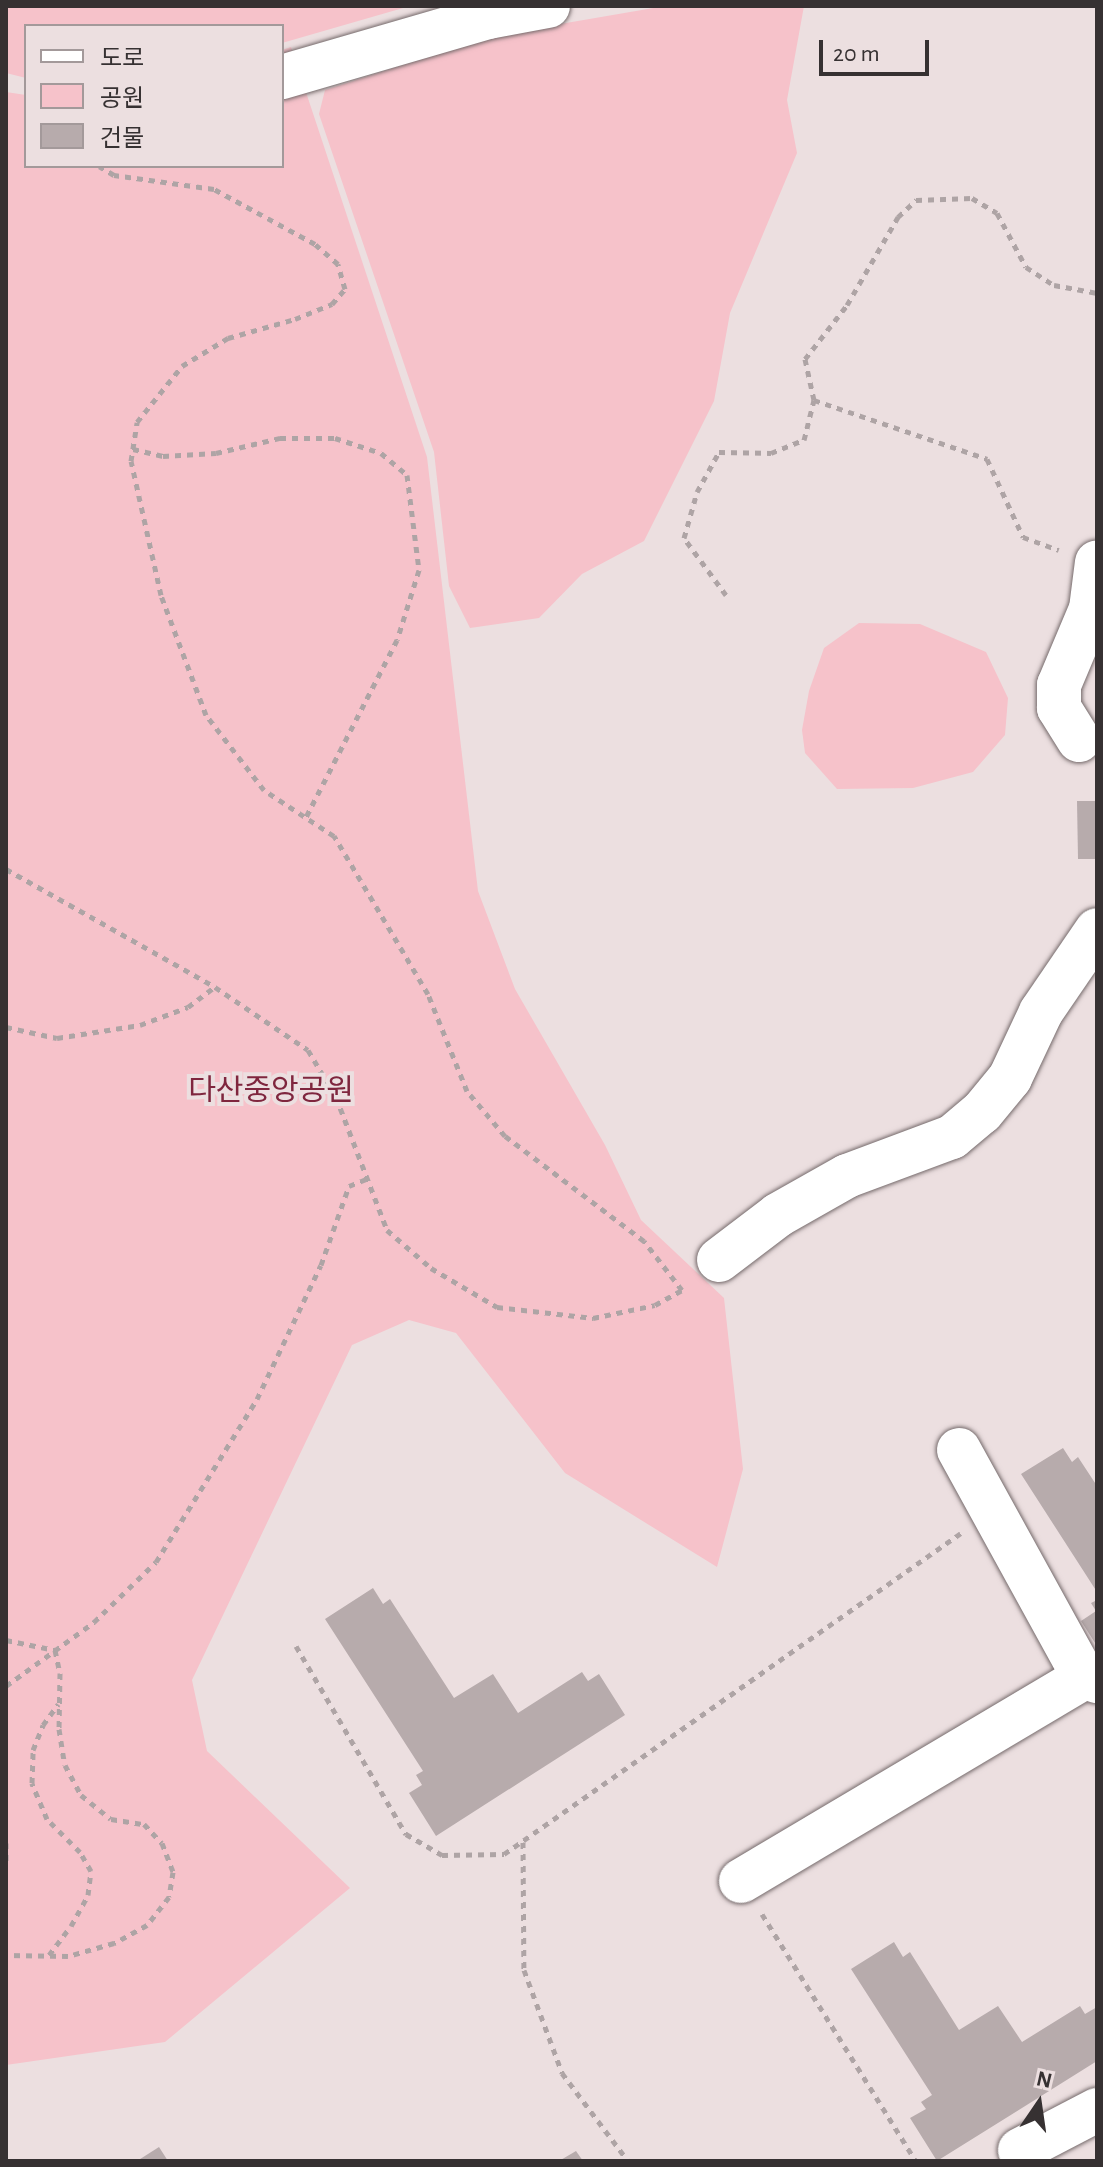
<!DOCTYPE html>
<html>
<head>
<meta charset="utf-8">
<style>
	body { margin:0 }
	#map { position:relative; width:1103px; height:2167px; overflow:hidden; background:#ecdfe0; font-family:"Alegreya Sans","Noto Sans KR",sans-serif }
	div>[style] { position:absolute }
	.green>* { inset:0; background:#f6c2ca }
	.building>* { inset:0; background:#b7abac }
	.path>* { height:5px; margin-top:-2.5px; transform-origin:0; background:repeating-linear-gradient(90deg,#aea4a5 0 6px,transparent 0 12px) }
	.roads { filter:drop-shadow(0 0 2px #756a6b) drop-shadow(0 0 2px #756a6b) }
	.minor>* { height:44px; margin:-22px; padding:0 22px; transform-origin:22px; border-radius:22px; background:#fff }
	span { translate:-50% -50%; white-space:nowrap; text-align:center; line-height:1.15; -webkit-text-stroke:8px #ecdfe0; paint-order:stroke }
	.park-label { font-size:30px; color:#7f263e }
	.frame { position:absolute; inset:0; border:8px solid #363132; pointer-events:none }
	.legend { position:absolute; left:24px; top:24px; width:260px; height:144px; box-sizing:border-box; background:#ecdfe0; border:2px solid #a3999a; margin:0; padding:10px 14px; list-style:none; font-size:24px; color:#363132 }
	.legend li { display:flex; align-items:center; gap:16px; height:40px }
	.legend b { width:40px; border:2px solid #a3999a }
	.north { position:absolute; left:999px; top:2063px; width:80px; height:80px; -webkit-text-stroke:6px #ecdfe0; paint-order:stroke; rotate:13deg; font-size:22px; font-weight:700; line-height:32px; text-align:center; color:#363132 }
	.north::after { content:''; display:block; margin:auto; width:28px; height:36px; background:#363132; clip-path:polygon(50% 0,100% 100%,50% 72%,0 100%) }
	.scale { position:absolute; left:819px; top:40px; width:110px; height:36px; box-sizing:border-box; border:4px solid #363132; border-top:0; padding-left:10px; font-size:24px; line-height:28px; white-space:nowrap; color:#363132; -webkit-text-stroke:6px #ecdfe0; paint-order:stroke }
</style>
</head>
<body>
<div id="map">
	<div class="green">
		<div style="clip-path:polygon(6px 6px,410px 6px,282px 43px,282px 26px,26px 26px,26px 78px,6px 73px)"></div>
		<div style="clip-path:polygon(665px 6px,804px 6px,787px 100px,797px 153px,730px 313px,714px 401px,644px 541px,582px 574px,539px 618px,470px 628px,449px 586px,434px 452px,319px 114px,325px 90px,496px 35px)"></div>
		<div style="clip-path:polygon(291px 47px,427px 457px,478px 891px,515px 989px,605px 1145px,641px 1220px,724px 1298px,743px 1469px,717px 1567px,565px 1473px,456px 1333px,409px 1320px,352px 1345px,192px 1680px,207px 1751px,350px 1888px,165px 2042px,6px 2065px,6px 92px,26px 95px,26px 166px,282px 166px,282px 50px)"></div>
		<div style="clip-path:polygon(859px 623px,920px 624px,986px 652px,1008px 698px,1005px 735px,973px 772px,913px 788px,837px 789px,805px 753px,802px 730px,809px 691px,824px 648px)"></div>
	</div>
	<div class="building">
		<div style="clip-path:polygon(1077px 801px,1097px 801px,1097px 859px,1078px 859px)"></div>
		<div style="clip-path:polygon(1063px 1448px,1072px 1462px,1078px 1457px,1097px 1486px,1097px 1592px,1021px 1474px)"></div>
		<div style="clip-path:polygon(373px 1588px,383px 1604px,390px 1599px,454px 1698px,493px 1674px,518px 1713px,582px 1672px,588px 1681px,599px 1674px,625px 1715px,436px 1836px,409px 1793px,422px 1785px,416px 1775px,423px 1771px,325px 1619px)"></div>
		<div style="clip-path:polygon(1097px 1600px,1097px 1646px,1081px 1621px,1096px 1611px,1091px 1603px)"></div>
		<div style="clip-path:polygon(894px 1942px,903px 1957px,910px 1952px,959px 2030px,998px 2006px,1022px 2042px,1080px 2006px,1085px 2014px,1097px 2007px,1097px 2061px,937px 2161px,910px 2118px,926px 2109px,921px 2102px,932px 2095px,851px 1969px)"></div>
		<div style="clip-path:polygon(159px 2147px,168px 2161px,137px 2161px)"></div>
		<div style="clip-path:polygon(576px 2151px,583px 2161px,559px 2161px)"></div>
	</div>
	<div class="path">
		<div style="left:814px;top:400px;width:183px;rotate:18.8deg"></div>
		<div style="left:987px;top:459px;width:86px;rotate:65.2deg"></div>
		<div style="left:1023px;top:537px;width:38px;rotate:20deg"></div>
		<div style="left:133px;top:449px;width:31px;rotate:13deg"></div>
		<div style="left:163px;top:456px;width:53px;rotate:-3.2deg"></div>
		<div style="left:216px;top:453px;width:66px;rotate:-13.2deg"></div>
		<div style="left:280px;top:438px;width:55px"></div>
		<div style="left:335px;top:438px;width:48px;rotate:18.1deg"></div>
		<div style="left:381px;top:453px;width:34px;rotate:40deg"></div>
		<div style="left:407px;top:475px;width:96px;rotate:82.8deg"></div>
		<div style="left:419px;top:570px;width:73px;rotate:107.4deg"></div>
		<div style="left:397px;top:640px;width:199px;rotate:117.2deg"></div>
		<div style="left:726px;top:595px;width:71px;rotate:-126.4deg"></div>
		<div style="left:684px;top:538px;width:48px;rotate:-74.2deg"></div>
		<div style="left:697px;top:492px;width:46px;rotate:-61.2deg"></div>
		<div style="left:719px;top:452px;width:52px;rotate:1.1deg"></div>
		<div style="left:771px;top:453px;width:35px;rotate:-22deg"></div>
		<div style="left:804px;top:440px;width:41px;rotate:-76deg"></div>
		<div style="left:814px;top:400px;width:42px;rotate:-102.4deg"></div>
		<div style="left:805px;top:359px;width:68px;rotate:-52.1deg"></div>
		<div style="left:847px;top:305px;width:102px;rotate:-59.9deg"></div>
		<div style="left:898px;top:217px;width:25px;rotate:-43deg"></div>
		<div style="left:916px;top:200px;width:56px;rotate:-2deg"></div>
		<div style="left:972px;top:198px;width:29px;rotate:31deg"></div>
		<div style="left:997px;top:213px;width:61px;rotate:61.8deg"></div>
		<div style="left:1026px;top:267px;width:33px;rotate:33deg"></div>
		<div style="left:1054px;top:285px;width:44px;rotate:10.5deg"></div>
		<div style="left:6px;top:869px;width:240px;rotate:29.4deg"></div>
		<div style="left:215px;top:987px;width:112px;rotate:34.1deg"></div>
		<div style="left:308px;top:1050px;width:55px;rotate:59.2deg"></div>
		<div style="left:336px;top:1097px;width:142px;rotate:69deg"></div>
		<div style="left:387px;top:1230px;width:58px;rotate:40.8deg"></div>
		<div style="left:431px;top:1268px;width:77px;rotate:30.6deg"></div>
		<div style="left:497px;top:1307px;width:97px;rotate:6.5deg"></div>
		<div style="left:593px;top:1318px;width:63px;rotate:-11.8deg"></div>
		<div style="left:655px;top:1305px;width:31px;rotate:-29deg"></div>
		<div style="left:682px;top:1290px;width:62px;rotate:-127.8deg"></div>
		<div style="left:644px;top:1241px;width:174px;rotate:-142.9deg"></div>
		<div style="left:505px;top:1136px;width:59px;rotate:-130.2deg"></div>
		<div style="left:467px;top:1091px;width:105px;rotate:-111.9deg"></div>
		<div style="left:428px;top:994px;width:184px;rotate:-120.7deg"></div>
		<div style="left:334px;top:836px;width:84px;rotate:-146.7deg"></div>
		<div style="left:264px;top:790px;width:95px;rotate:-127.7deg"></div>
		<div style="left:206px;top:715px;width:128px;rotate:-110.6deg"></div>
		<div style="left:161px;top:595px;width:137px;rotate:-102.6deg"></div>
		<div style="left:131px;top:461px;width:39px;rotate:-81deg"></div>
		<div style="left:137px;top:422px;width:72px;rotate:-51.2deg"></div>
		<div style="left:182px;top:366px;width:54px;rotate:-31.3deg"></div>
		<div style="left:228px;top:338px;width:70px;rotate:-15.8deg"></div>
		<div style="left:295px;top:319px;width:40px;rotate:-22deg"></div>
		<div style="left:332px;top:304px;width:20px;rotate:-49deg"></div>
		<div style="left:345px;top:289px;width:26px;rotate:-106deg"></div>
		<div style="left:338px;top:264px;width:30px;rotate:-139deg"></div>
		<div style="left:315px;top:244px;width:115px;rotate:-151.4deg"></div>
		<div style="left:214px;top:189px;width:101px;rotate:-172deg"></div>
		<div style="left:114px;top:175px;width:17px;rotate:-149deg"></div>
		<div style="left:6px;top:1027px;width:52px;rotate:12.2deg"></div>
		<div style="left:57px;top:1038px;width:84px;rotate:-8.9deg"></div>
		<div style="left:140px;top:1025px;width:51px;rotate:-20.6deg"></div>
		<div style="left:188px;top:1007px;width:34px;rotate:-37deg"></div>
		<div style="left:6px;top:1640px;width:50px;rotate:11.5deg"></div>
		<div style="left:55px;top:1650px;width:24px;rotate:78deg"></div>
		<div style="left:60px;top:1673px;width:56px;rotate:91deg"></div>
		<div style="left:59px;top:1729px;width:36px;rotate:81deg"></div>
		<div style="left:65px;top:1765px;width:34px;rotate:62deg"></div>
		<div style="left:81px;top:1795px;width:38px;rotate:39deg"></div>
		<div style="left:111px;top:1819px;width:33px;rotate:9deg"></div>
		<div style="left:144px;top:1824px;width:26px;rotate:47deg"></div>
		<div style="left:162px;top:1843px;width:31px;rotate:69deg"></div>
		<div style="left:173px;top:1872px;width:25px;rotate:99deg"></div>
		<div style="left:169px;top:1897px;width:36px;rotate:128deg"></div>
		<div style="left:147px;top:1925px;width:38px;rotate:151deg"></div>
		<div style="left:114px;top:1943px;width:48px;rotate:164.2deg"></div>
		<div style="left:68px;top:1956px;width:62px;rotate:-179.1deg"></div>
		<div style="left:296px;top:1646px;width:218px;rotate:59.7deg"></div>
		<div style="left:406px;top:1834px;width:42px;rotate:30.3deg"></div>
		<div style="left:442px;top:1855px;width:62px;rotate:-0.9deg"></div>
		<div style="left:504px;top:1854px;width:558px;rotate:-35.08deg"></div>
		<div style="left:6px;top:1686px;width:109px;rotate:-36deg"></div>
		<div style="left:94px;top:1622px;width:86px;rotate:-44.1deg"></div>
		<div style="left:156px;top:1562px;width:192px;rotate:-58.2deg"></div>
		<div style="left:257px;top:1399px;width:148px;rotate:-64.5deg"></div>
		<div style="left:321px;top:1265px;width:84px;rotate:-70.5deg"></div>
		<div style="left:349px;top:1186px;width:18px;rotate:-22deg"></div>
		<div style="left:523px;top:1842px;width:128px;rotate:89.6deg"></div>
		<div style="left:524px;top:1970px;width:110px;rotate:69.7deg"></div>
		<div style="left:562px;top:2073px;width:110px;rotate:53.1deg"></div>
		<div style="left:6px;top:1843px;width:23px;rotate:90deg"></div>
		<div style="left:762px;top:1914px;width:291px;rotate:58.1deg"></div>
		<div style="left:49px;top:1955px;width:36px;rotate:-53deg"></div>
		<div style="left:71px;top:1926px;width:35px;rotate:-61deg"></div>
		<div style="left:88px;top:1895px;width:24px;rotate:-83deg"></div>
		<div style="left:91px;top:1871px;width:22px;rotate:-120deg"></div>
		<div style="left:80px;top:1852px;width:47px;rotate:-135deg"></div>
		<div style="left:47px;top:1819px;width:39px;rotate:-113deg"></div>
		<div style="left:32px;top:1783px;width:33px;rotate:-88deg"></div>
		<div style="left:33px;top:1750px;width:27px;rotate:-68deg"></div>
		<div style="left:43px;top:1725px;width:26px;rotate:-54deg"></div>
	</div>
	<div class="roads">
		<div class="minor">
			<div style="left:282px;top:77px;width:216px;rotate:-16.2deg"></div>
			<div style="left:489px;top:17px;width:60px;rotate:-10.6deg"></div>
			<div style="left:1079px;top:740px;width:38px;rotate:-122deg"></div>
			<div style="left:1059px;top:708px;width:23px;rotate:-90deg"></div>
			<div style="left:1059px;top:685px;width:82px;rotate:-67.2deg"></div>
			<div style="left:1091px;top:609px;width:47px;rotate:-82.7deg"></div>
			<div style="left:719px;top:1260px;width:74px;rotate:-37.3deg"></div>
			<div style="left:778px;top:1215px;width:79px;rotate:-29.5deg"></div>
			<div style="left:847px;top:1176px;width:112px;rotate:-20.4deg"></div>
			<div style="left:952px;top:1137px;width:39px;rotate:-40deg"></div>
			<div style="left:982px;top:1112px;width:44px;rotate:-50.5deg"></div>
			<div style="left:1010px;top:1078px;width:73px;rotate:-64.8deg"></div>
			<div style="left:1041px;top:1012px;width:99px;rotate:-55.7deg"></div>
			<div style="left:959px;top:1450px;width:259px;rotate:61.2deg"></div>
			<div style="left:1084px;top:1677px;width:14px;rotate:17deg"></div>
			<div style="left:741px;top:1881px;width:399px;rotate:-30.7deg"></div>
			<div style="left:1020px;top:2150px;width:87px;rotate:-27.5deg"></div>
		</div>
	</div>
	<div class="park-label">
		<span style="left:271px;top:1091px">다산중앙공원</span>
	</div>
	<div class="frame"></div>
	<ul class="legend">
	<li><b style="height:10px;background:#fff"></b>도로</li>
	<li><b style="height:22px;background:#f6c2ca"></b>공원</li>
	<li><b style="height:22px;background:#b7abac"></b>건물</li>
	</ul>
	<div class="north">N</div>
	<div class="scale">20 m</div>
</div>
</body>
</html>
